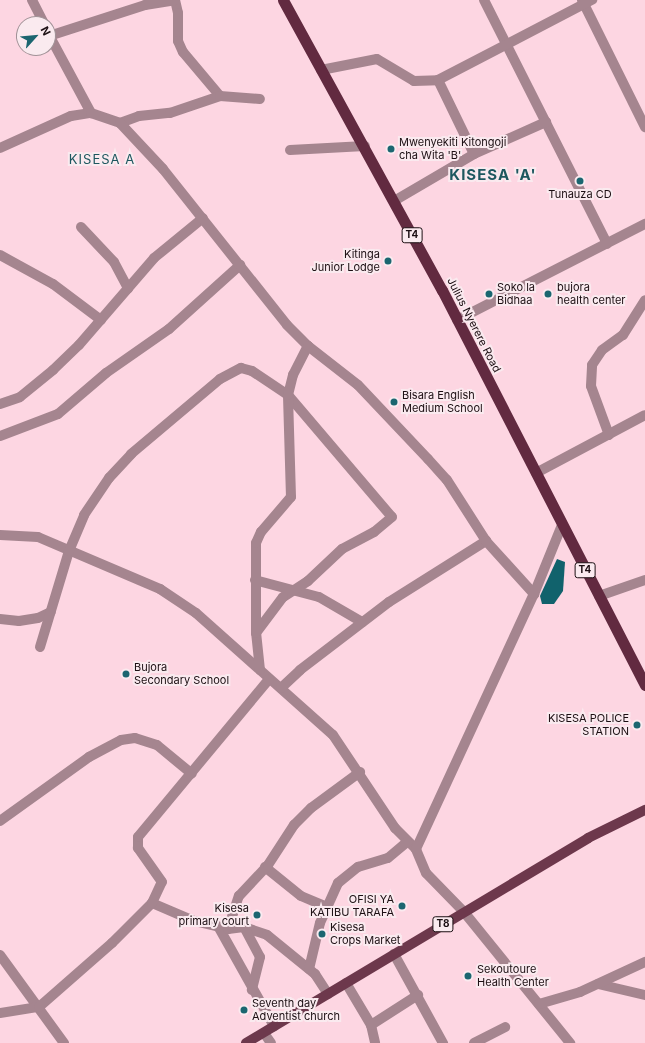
<!DOCTYPE html>
<html>
<head>
<meta charset="utf-8">
<style>
	body { margin:0 }
	#map { position:relative; width:645px; height:1043px; overflow:hidden; background:#fdd6e2; font-family:Inter,sans-serif }
	div>[style] { position:absolute }
	.building>* { inset:0; background:#11626c }
	.minor>* { height:10px; margin:-5px; padding:0 5px; transform-origin:5px; border-radius:5px; background:#a5858f }
	.tertiary>* { height:10px; margin:-5px; padding:0 5px; transform-origin:5px; border-radius:5px; background:#a5858f }
	.primary>* { height:10px; margin:-5px; padding:0 5px; transform-origin:5px; border-radius:5px; background:#6d384c }
	.trunk>* { height:11px; margin:-5.5px; padding:0 5.5px; transform-origin:5.5px; border-radius:5.5px; background:#622a40 }
	.dots>* { width:11px; height:11px; translate:-50% -50%; box-sizing:border-box; border:2px solid #faeaef; border-radius:50% }
	span { translate:-50% -50%; white-space:nowrap; text-align:center; line-height:1.15; -webkit-text-stroke:4px #faeaef; paint-order:stroke }
	.shield-label span { padding:1px 3px; background:#faeaef; border:1px solid; border-radius:3px; -webkit-text-stroke-width:0 }
	.shield-label { font-size:10px; color:#1c0f13; font-weight:700 }
	.poi-label { font-size:11px; color:#1c0f13 }
	.left { translate:0 -50%; text-align:left }
	.right { translate:-100% -50%; text-align:right }
	.street-label { font-size:11px; color:#1c0f13 }
	.quarter-label { font-size:13px; color:#1d575f; letter-spacing:1px }
	.district-label { font-size:15px; color:#1d575f; font-weight:700; letter-spacing:1px }
	.north { position:absolute; left:16px; top:16px; width:40px; height:40px; box-sizing:border-box; background:#faeaef; border:1px solid #a19297; border-radius:50%; rotate:63deg; font-size:11px; font-weight:700; line-height:16px; text-align:center; color:#1c0f13 }
	.north::after { content:''; display:block; margin:auto; width:14px; height:18px; background:#1b6670; clip-path:polygon(50% 0,100% 100%,50% 72%,0 100%) }
</style>
</head>
<body>
<div id="map">
	<div class="building">
		<div style="clip-path:polygon(557px 559px,565px 562px,563px 591px,554px 604px,542px 604px,540px 596px)"></div>
	</div>
	<div class="minor">
		<div style="left:32px;top:0;width:27px;rotate:63deg"></div>
		<div style="left:175px;top:0;width:13px;rotate:77deg"></div>
		<div style="left:178px;top:13px;width:28px;rotate:90deg"></div>
		<div style="left:178px;top:41px;width:12px;rotate:66deg"></div>
		<div style="left:183px;top:52px;width:57px;rotate:49.9deg"></div>
		<div style="left:484px;top:0;width:273px;rotate:63.2deg"></div>
		<div style="left:582px;top:0;width:142px;rotate:63.6deg"></div>
		<div style="left:48px;top:33px;width:91px;rotate:61.7deg"></div>
		<div style="left:49px;top:36px;width:101px;rotate:-17.9deg"></div>
		<div style="left:145px;top:5px;width:30px;rotate:-9deg"></div>
		<div style="left:321px;top:70px;width:57px;rotate:-11.1deg"></div>
		<div style="left:377px;top:59px;width:43px;rotate:30.7deg"></div>
		<div style="left:414px;top:81px;width:24px;rotate:-2deg"></div>
		<div style="left:438px;top:80px;width:174px;rotate:-27.5deg"></div>
		<div style="left:438px;top:80px;width:82px;rotate:64.1deg"></div>
		<div style="left:120px;top:123px;width:20px;rotate:-20deg"></div>
		<div style="left:139px;top:116px;width:31px;rotate:-6deg"></div>
		<div style="left:170px;top:113px;width:53px;rotate:-18.8deg"></div>
		<div style="left:220px;top:96px;width:40px;rotate:4.3deg"></div>
		<div style="left:290px;top:150px;width:75px;rotate:-3.1deg"></div>
		<div style="left:394px;top:201px;width:93px;rotate:-30.4deg"></div>
		<div style="left:474px;top:154px;width:79px;rotate:-24deg"></div>
		<div style="left:81px;top:227px;width:48px;rotate:46.7deg"></div>
		<div style="left:114px;top:262px;width:30px;rotate:62deg"></div>
		<div style="left:0;top:255px;width:60px;rotate:28.7deg"></div>
		<div style="left:53px;top:284px;width:60px;rotate:36.9deg"></div>
		<div style="left:457px;top:320px;width:211px;rotate:-27.1deg"></div>
		<div style="left:0;top:404px;width:21px;rotate:-19deg"></div>
		<div style="left:20px;top:397px;width:43px;rotate:-39.3deg"></div>
		<div style="left:53px;top:370px;width:36px;rotate:-44deg"></div>
		<div style="left:79px;top:345px;width:115px;rotate:-49.2deg"></div>
		<div style="left:154px;top:258px;width:63px;rotate:-39.2deg"></div>
		<div style="left:609px;top:435px;width:52px;rotate:-110.2deg"></div>
		<div style="left:591px;top:386px;width:21px;rotate:-87deg"></div>
		<div style="left:592px;top:365px;width:18px;rotate:-56deg"></div>
		<div style="left:602px;top:350px;width:26px;rotate:-36deg"></div>
		<div style="left:623px;top:335px;width:41px;rotate:-57.8deg"></div>
		<div style="left:0;top:436px;width:62px;rotate:-20.8deg"></div>
		<div style="left:58px;top:414px;width:63px;rotate:-40.5deg"></div>
		<div style="left:106px;top:373px;width:77px;rotate:-34.9deg"></div>
		<div style="left:169px;top:329px;width:96px;rotate:-42deg"></div>
		<div style="left:536px;top:473px;width:123px;rotate:-28deg"></div>
		<div style="left:0;top:535px;width:38px;rotate:3deg"></div>
		<div style="left:38px;top:537px;width:133px;rotate:23.1deg"></div>
		<div style="left:160px;top:589px;width:43px;rotate:33.7deg"></div>
		<div style="left:196px;top:613px;width:183px;rotate:41.7deg"></div>
		<div style="left:333px;top:735px;width:112px;rotate:56.3deg"></div>
		<div style="left:395px;top:828px;width:30px;rotate:45deg"></div>
		<div style="left:255px;top:580px;width:66px;rotate:14.9deg"></div>
		<div style="left:319px;top:597px;width:50px;rotate:30.2deg"></div>
		<div style="left:599px;top:596px;width:49px;rotate:-19.2deg"></div>
		<div style="left:0;top:619px;width:19px;rotate:6deg"></div>
		<div style="left:19px;top:621px;width:19px;rotate:-9deg"></div>
		<div style="left:38px;top:618px;width:14px;rotate:-25deg"></div>
		<div style="left:40px;top:647px;width:100px;rotate:-73.2deg"></div>
		<div style="left:69px;top:551px;width:39px;rotate:-67deg"></div>
		<div style="left:84px;top:515px;width:45px;rotate:-56deg"></div>
		<div style="left:109px;top:478px;width:33px;rotate:-47deg"></div>
		<div style="left:131px;top:454px;width:116px;rotate:-40.1deg"></div>
		<div style="left:220px;top:379px;width:24px;rotate:-28deg"></div>
		<div style="left:241px;top:368px;width:11px;rotate:15deg"></div>
		<div style="left:252px;top:371px;width:43px;rotate:33.7deg"></div>
		<div style="left:288px;top:395px;width:160px;rotate:49.6deg"></div>
		<div style="left:392px;top:517px;width:23px;rotate:140deg"></div>
		<div style="left:374px;top:532px;width:36px;rotate:152deg"></div>
		<div style="left:342px;top:549px;width:47px;rotate:136.7deg"></div>
		<div style="left:308px;top:581px;width:30px;rotate:147deg"></div>
		<div style="left:283px;top:597px;width:45px;rotate:126.9deg"></div>
		<div style="left:260px;top:670px;width:37px;rotate:-96deg"></div>
		<div style="left:256px;top:633px;width:90px;rotate:-90deg"></div>
		<div style="left:256px;top:543px;width:12px;rotate:-66deg"></div>
		<div style="left:261px;top:532px;width:46px;rotate:-49.4deg"></div>
		<div style="left:291px;top:497px;width:102px;rotate:-91.7deg"></div>
		<div style="left:288px;top:395px;width:21px;rotate:-76deg"></div>
		<div style="left:293px;top:375px;width:33px;rotate:-63deg"></div>
		<div style="left:281px;top:688px;width:26px;rotate:-43deg"></div>
		<div style="left:300px;top:670px;width:112px;rotate:-37.4deg"></div>
		<div style="left:389px;top:602px;width:115px;rotate:-32.2deg"></div>
		<div style="left:0;top:821px;width:110px;rotate:-35.7deg"></div>
		<div style="left:89px;top:757px;width:36px;rotate:-28deg"></div>
		<div style="left:121px;top:740px;width:14px;rotate:-8deg"></div>
		<div style="left:135px;top:738px;width:23px;rotate:18deg"></div>
		<div style="left:157px;top:745px;width:45px;rotate:39.6deg"></div>
		<div style="left:265px;top:867px;width:46px;rotate:38.9deg"></div>
		<div style="left:301px;top:896px;width:28px;rotate:23deg"></div>
		<div style="left:152px;top:903px;width:46px;rotate:23.2deg"></div>
		<div style="left:194px;top:921px;width:35px;rotate:13deg"></div>
		<div style="left:228px;top:929px;width:16px;rotate:-7deg"></div>
		<div style="left:244px;top:927px;width:24px;rotate:19deg"></div>
		<div style="left:267px;top:935px;width:62px;rotate:39.1deg"></div>
		<div style="left:315px;top:974px;width:24px;rotate:57deg"></div>
		<div style="left:464px;top:912px;width:169px;rotate:51deg"></div>
		<div style="left:218px;top:926px;width:115px;rotate:60.8deg"></div>
		<div style="left:244px;top:927px;width:34px;rotate:62deg"></div>
		<div style="left:260px;top:957px;width:34px;rotate:104deg"></div>
		<div style="left:228px;top:929px;width:35px;rotate:-72deg"></div>
		<div style="left:239px;top:896px;width:42px;rotate:-46.9deg"></div>
		<div style="left:268px;top:865px;width:48px;rotate:-57deg"></div>
		<div style="left:294px;top:825px;width:24px;rotate:-45deg"></div>
		<div style="left:311px;top:808px;width:61px;rotate:-36.3deg"></div>
		<div style="left:394px;top:954px;width:102px;rotate:61.2deg"></div>
		<div style="left:0;top:955px;width:109px;rotate:54deg"></div>
		<div style="left:309px;top:969px;width:47px;rotate:-76.6deg"></div>
		<div style="left:320px;top:923px;width:44px;rotate:-65.8deg"></div>
		<div style="left:338px;top:883px;width:26px;rotate:-39deg"></div>
		<div style="left:358px;top:867px;width:31px;rotate:-17deg"></div>
		<div style="left:388px;top:858px;width:25px;rotate:-40deg"></div>
		<div style="left:346px;top:983px;width:49px;rotate:59.2deg"></div>
		<div style="left:371px;top:1025px;width:18px;rotate:77deg"></div>
		<div style="left:598px;top:984px;width:48px;rotate:13.2deg"></div>
		<div style="left:539px;top:1004px;width:43px;rotate:-16.3deg"></div>
		<div style="left:580px;top:992px;width:72px;rotate:-24.8deg"></div>
		<div style="left:0;top:1013px;width:39px;rotate:-9deg"></div>
		<div style="left:39px;top:1007px;width:97px;rotate:-41.2deg"></div>
		<div style="left:112px;top:943px;width:57px;rotate:-45deg"></div>
		<div style="left:152px;top:903px;width:23px;rotate:-65deg"></div>
		<div style="left:162px;top:882px;width:42px;rotate:-125.2deg"></div>
		<div style="left:138px;top:848px;width:11px;rotate:-90deg"></div>
		<div style="left:138px;top:837px;width:205px;rotate:-50.3deg"></div>
		<div style="left:371px;top:1025px;width:56px;rotate:-32.6deg"></div>
		<div style="left:264px;top:1033px;width:12px;rotate:55deg"></div>
		<div style="left:474px;top:1043px;width:35px;rotate:-27deg"></div>
	</div>
	<div class="tertiary">
		<div style="left:0;top:148px;width:78px;rotate:-24.3deg"></div>
		<div style="left:71px;top:116px;width:20px;rotate:-9deg"></div>
		<div style="left:91px;top:113px;width:31px;rotate:19deg"></div>
		<div style="left:120px;top:123px;width:63px;rotate:46.9deg"></div>
		<div style="left:163px;top:169px;width:199px;rotate:51.5deg"></div>
		<div style="left:287px;top:325px;width:30px;rotate:45deg"></div>
		<div style="left:308px;top:346px;width:63px;rotate:38deg"></div>
		<div style="left:358px;top:385px;width:102px;rotate:46.6deg"></div>
		<div style="left:428px;top:459px;width:28px;rotate:48deg"></div>
		<div style="left:447px;top:480px;width:72px;rotate:57.4deg"></div>
		<div style="left:486px;top:541px;width:72px;rotate:47.8deg"></div>
		<div style="left:464px;top:912px;width:54px;rotate:-134.3deg"></div>
		<div style="left:426px;top:873px;width:26px;rotate:-113deg"></div>
		<div style="left:416px;top:849px;width:281px;rotate:-65.2deg"></div>
		<div style="left:534px;top:594px;width:74px;rotate:-67.9deg"></div>
	</div>
	<div class="primary">
		<div style="left:246px;top:1043px;width:399px;rotate:-30.9deg"></div>
		<div style="left:588px;top:838px;width:64px;rotate:-26.2deg"></div>
	</div>
	<div class="trunk">
		<div style="left:283px;top:0;width:331px;rotate:61.3deg"></div>
		<div style="left:442px;top:290px;width:444px;rotate:62.8deg"></div>
	</div>
	<div class="dots">
		<div style="left:391px;top:149px;background:#1b6670"></div>
		<div style="left:580px;top:181px;background:#1b6670"></div>
		<div style="left:388px;top:261px;background:#1b6670"></div>
		<div style="left:489px;top:294px;background:#1b6670"></div>
		<div style="left:548px;top:294px;background:#1b6670"></div>
		<div style="left:394px;top:402px;background:#1b6670"></div>
		<div style="left:126px;top:674px;background:#1b6670"></div>
		<div style="left:637px;top:725px;background:#1b6670"></div>
		<div style="left:402px;top:906px;background:#1b6670"></div>
		<div style="left:257px;top:915px;background:#1b6670"></div>
		<div style="left:322px;top:934px;background:#1b6670"></div>
		<div style="left:468px;top:976px;background:#1b6670"></div>
		<div style="left:244px;top:1010px;background:#1b6670"></div>
	</div>
	<div class="shield-label">
		<span style="left:412px;top:235px">T4</span>
		<span style="left:585px;top:570px">T4</span>
		<span style="left:443px;top:924px">T8</span>
	</div>
	<div class="poi-label">
		<span class="left" style="left:399px;top:149px">Mwenyekiti Kitongoji<br>cha Wita 'B'</span>
		<span style="left:580px;top:194px">Tunauza CD</span>
		<span class="right" style="left:380px;top:261px">Kitinga<br>Junior Lodge</span>
		<span class="left" style="left:497px;top:294px">Soko la<br>Bidhaa</span>
		<span class="left" style="left:557px;top:294px">bujora<br>health center</span>
		<span class="left" style="left:402px;top:402px">Bisara English<br>Medium School</span>
		<span class="left" style="left:134px;top:674px">Bujora<br>Secondary School</span>
		<span class="right" style="left:629px;top:725px">KISESA POLICE<br>STATION</span>
		<span class="right" style="left:394px;top:906px">OFISI YA<br>KATIBU TARAFA</span>
		<span class="right" style="left:249px;top:915px">Kisesa<br>primary court</span>
		<span class="left" style="left:330px;top:934px">Kisesa<br>Crops Market</span>
		<span class="left" style="left:477px;top:976px">Sekoutoure<br>Health Center</span>
		<span class="left" style="left:252px;top:1010px">Seventh day<br>Adventist church</span>
	</div>
	<div class="street-label">
		<span style="left:474px;top:325px;rotate:63deg">Julius Nyerere Road</span>
	</div>
	<div class="quarter-label">
		<span style="left:102px;top:159px">KISESA A</span>
	</div>
	<div class="district-label">
		<span style="left:493px;top:175px">KISESA 'A'</span>
	</div>
	<div class="north">N</div>
</div>
</body>
</html>
